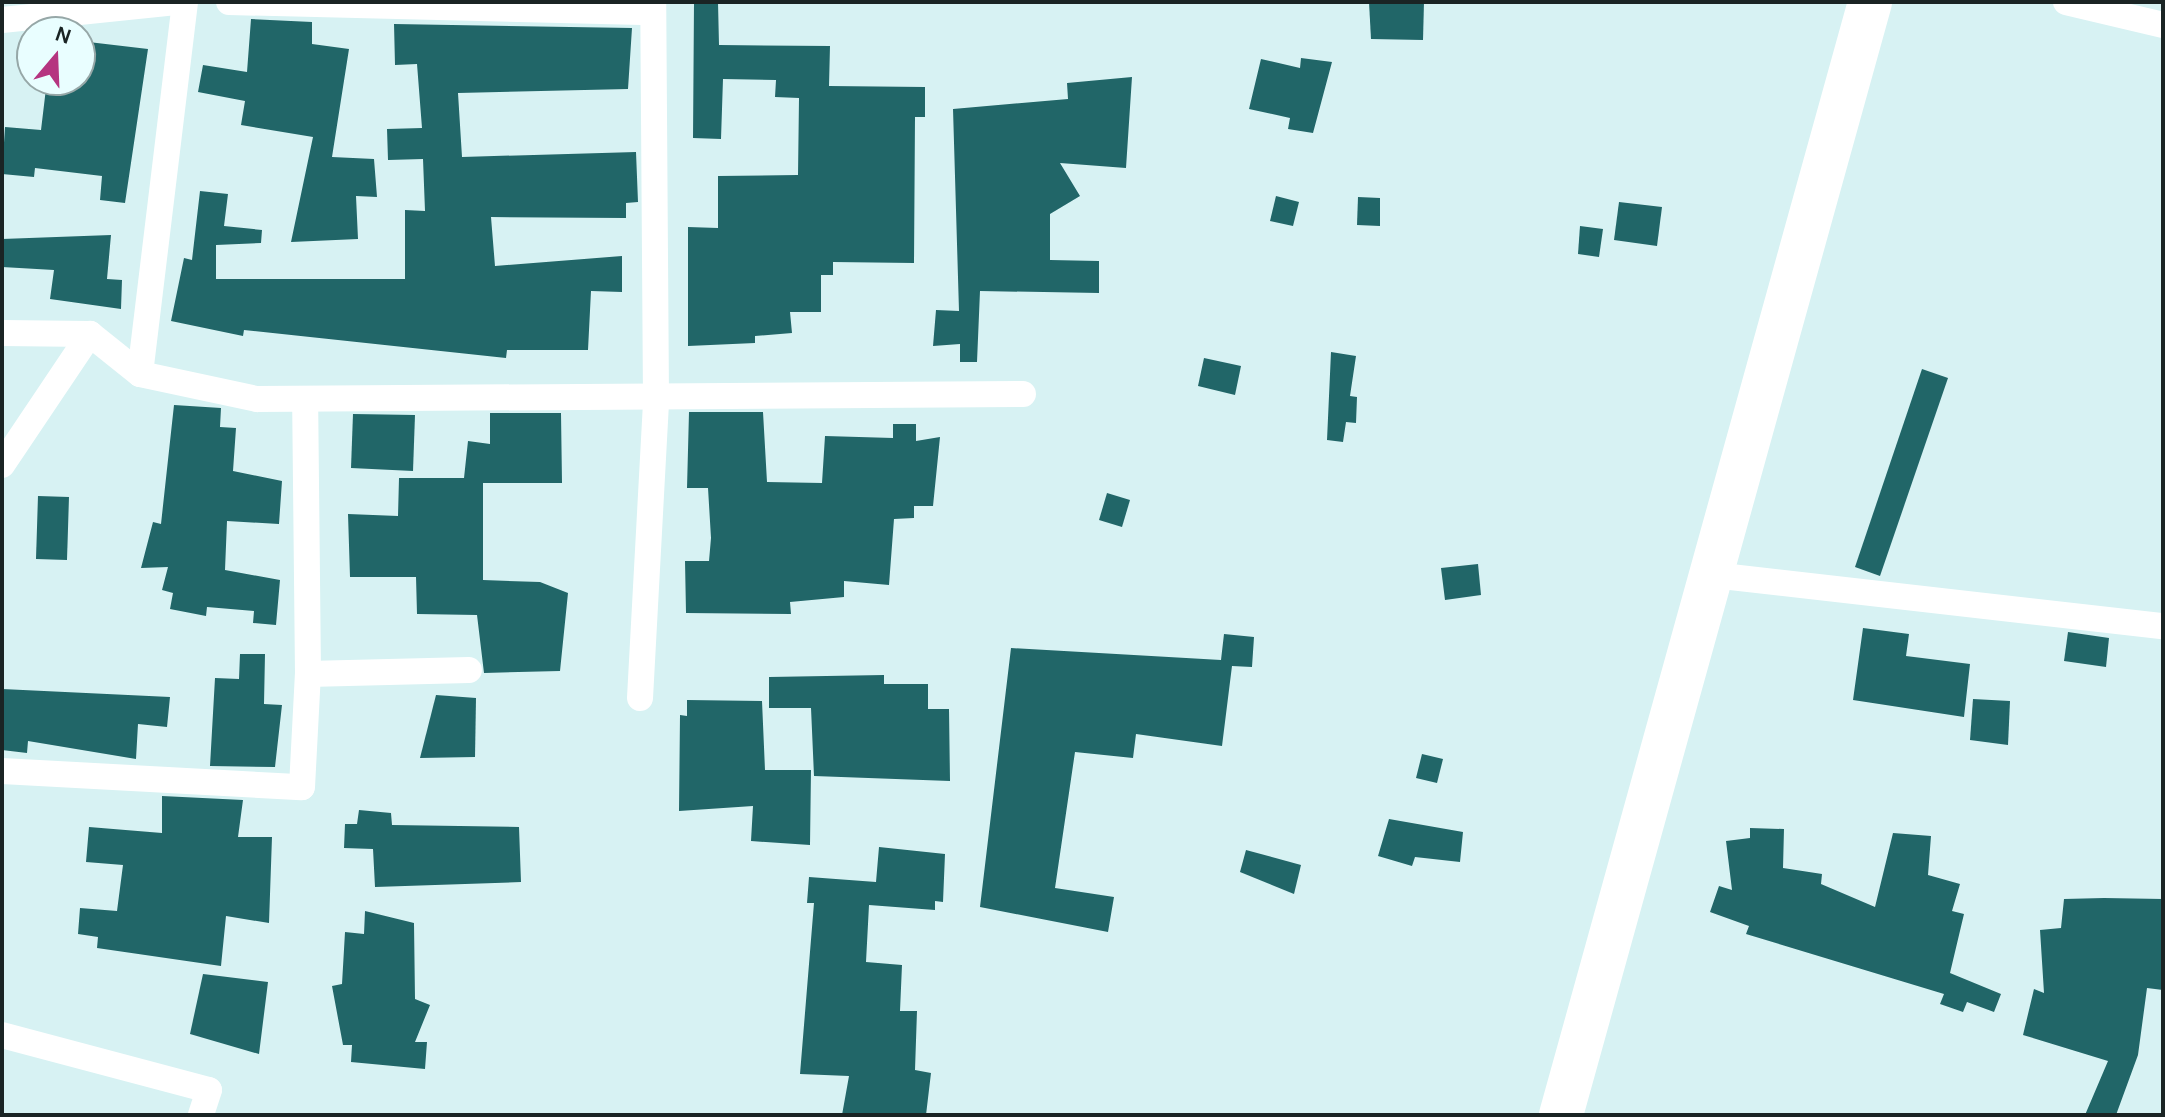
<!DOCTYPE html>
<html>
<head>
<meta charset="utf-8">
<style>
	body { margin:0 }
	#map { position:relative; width:2165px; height:1117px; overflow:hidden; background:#d7f2f3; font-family:Karla,sans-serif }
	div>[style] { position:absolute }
	.building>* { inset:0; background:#216668 }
	.street>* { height:26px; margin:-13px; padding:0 13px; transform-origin:13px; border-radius:13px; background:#fff }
	.highway>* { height:44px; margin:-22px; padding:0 22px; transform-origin:22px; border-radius:22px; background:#fff }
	span { translate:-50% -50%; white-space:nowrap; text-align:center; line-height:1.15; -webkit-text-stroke:8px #e9feff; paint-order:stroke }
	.frame { position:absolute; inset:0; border:4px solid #1a2424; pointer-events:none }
	.north { position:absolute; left:16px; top:16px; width:80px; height:80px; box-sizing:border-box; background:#e9feff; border:2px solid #96a7a7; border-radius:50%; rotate:19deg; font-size:22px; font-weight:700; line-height:32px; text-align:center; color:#1a2424 }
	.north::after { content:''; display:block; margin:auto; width:28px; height:36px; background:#b53580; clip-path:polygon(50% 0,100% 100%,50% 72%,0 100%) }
</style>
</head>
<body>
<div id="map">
	<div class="building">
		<div style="clip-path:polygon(694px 2px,718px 2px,719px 45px,830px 46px,829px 86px,925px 87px,925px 117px,915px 117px,914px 263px,833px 262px,833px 275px,821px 275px,821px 312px,790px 312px,792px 333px,755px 336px,755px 343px,688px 346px,688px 227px,718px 228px,718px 176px,798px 175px,799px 98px,775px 97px,776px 80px,723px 79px,721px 139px,693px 138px)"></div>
		<div style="clip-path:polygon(1369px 2px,1424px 2px,1423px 40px,1371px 39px)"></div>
		<div style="clip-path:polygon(251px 19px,312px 22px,312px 44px,349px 49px,332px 157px,374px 159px,377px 197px,356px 196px,358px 239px,291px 242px,313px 137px,241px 125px,245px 101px,198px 92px,203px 65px,247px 72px)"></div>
		<div style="clip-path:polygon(394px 24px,632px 28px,628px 89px,458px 93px,462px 157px,636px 152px,638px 202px,626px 203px,626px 218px,491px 217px,495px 266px,622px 256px,622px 292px,591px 291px,588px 350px,507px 350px,506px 358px,244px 330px,243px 336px,171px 321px,184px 258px,192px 260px,200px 191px,228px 194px,224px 226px,262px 230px,261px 243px,216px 245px,216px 279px,405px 279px,405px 210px,425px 211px,423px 159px,388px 160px,387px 129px,422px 128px,417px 64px,395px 65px)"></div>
		<div style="clip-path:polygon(80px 41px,148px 49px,125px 203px,100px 200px,102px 176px,35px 168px,34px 177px,2px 174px,5px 127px,41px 130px,47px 80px,80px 80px)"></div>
		<div style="clip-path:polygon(1301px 58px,1332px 62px,1313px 133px,1288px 129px,1290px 118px,1249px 109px,1261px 59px,1300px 68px)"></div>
		<div style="clip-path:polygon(1132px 77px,1126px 168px,1060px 163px,1080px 196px,1050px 214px,1050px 260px,1099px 261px,1099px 293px,980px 291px,977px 362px,960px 362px,960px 344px,933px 346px,936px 310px,959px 311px,953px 109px,1068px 99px,1067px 83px)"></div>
		<div style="clip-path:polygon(1276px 196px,1299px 202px,1293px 226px,1270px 221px)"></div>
		<div style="clip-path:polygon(1358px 197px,1380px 198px,1380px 226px,1357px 225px)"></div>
		<div style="clip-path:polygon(1619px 202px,1662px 207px,1657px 246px,1614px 240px)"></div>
		<div style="clip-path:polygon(1580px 226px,1603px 229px,1599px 257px,1578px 254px)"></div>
		<div style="clip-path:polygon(111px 235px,107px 279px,122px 280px,121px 309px,50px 299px,54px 270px,2px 267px,2px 239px)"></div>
		<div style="clip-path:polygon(1331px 352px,1356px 356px,1350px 396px,1357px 397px,1356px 423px,1346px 422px,1343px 442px,1327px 440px)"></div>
		<div style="clip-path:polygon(1204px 358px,1241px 366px,1235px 395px,1198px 386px)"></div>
		<div style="clip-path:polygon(1922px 369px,1948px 378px,1880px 576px,1855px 567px)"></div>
		<div style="clip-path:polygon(174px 405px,221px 408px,220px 427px,236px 428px,233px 471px,282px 481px,279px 524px,227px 521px,225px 570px,280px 580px,276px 625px,253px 623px,254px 611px,207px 607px,206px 616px,170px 609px,173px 593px,162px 590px,168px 567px,141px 568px,153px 522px,161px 524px)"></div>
		<div style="clip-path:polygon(689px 412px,763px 412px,767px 482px,822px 483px,825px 436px,893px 438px,893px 424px,916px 424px,916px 441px,940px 437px,933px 506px,914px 506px,914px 518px,894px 519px,889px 585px,844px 581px,844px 597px,790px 602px,791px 614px,686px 613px,685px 561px,709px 561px,711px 538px,708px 488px,687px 488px)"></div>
		<div style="clip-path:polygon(490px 413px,561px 413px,562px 483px,483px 483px,483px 580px,540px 582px,568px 593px,560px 671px,484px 673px,477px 615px,417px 614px,416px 577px,350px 577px,348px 514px,398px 516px,399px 478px,464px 478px,468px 441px,490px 444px)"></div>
		<div style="clip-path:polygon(353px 414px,415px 415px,413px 471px,351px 468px)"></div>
		<div style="clip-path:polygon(1107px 493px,1130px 500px,1122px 527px,1099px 520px)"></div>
		<div style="clip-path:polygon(38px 496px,69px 497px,67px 560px,36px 559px)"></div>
		<div style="clip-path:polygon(1478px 564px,1481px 595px,1445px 600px,1441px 568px)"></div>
		<div style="clip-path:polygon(1863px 628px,1909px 634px,1906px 656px,1970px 664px,1964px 717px,1853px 700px)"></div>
		<div style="clip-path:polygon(2068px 632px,2109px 638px,2106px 667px,2064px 661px)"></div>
		<div style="clip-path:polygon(1224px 634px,1254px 637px,1252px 667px,1232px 666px,1222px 746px,1136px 734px,1133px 758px,1075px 752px,1055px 888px,1114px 897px,1108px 932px,980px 907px,1011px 648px,1221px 660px)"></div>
		<div style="clip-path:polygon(240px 654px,265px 654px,264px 704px,282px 705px,275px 767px,210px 766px,215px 678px,239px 679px)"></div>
		<div style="clip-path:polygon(884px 675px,884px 684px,928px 684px,928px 709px,949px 709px,950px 781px,814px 776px,811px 708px,769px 708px,769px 677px)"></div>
		<div style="clip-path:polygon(2px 689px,170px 697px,167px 727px,138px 724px,136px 759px,28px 741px,27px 753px,2px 750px)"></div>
		<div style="clip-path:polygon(436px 695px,476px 698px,475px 757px,420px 758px)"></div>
		<div style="clip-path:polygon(1973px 699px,2010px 701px,2008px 745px,1970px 740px)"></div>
		<div style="clip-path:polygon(687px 700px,762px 701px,765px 770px,811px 770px,810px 845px,751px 841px,753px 806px,679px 811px,680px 715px,687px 716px)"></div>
		<div style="clip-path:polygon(1422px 754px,1443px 759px,1437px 783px,1416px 778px)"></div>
		<div style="clip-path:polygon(162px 796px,243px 800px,238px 837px,272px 837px,269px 923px,226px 916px,221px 966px,97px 948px,98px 937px,78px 934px,80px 908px,117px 911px,123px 865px,86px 862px,89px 827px,162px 833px)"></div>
		<div style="clip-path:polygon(359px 810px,391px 813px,392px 825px,519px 827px,521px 882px,375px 887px,373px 849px,344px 848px,345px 824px,357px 824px)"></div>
		<div style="clip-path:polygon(1389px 819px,1463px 832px,1460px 862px,1415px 857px,1412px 866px,1378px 856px)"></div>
		<div style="clip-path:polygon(1750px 828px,1784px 829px,1783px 868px,1822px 874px,1821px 884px,1875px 907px,1893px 833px,1931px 836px,1928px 875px,1960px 884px,1952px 911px,1964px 914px,1950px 973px,2001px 994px,1994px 1012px,1967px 1002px,1963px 1012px,1940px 1004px,1944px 994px,1746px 934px,1749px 926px,1710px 912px,1719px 886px,1732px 890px,1726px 841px,1750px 838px)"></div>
		<div style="clip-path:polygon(879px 847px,945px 854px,943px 902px,935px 901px,935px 910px,869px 905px,866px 962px,902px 965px,900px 1011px,917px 1011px,915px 1070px,931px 1073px,926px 1115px,842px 1115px,849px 1076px,800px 1074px,814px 903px,807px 903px,809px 877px,876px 882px)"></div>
		<div style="clip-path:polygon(1246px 850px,1301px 865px,1294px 894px,1240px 872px)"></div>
		<div style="clip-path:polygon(2104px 898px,2163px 899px,2163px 990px,2147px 988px,2138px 1055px,2116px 1115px,2085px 1115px,2108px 1061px,2023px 1035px,2034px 989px,2044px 993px,2040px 930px,2061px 928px,2064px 899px)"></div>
		<div style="clip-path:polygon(365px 911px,414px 923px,415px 999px,430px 1005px,415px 1042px,427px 1042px,425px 1069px,351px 1062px,352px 1045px,343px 1045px,332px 986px,342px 984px,345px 932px,364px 934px)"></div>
		<div style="clip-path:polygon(203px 974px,268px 982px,259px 1054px,190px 1034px)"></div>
	</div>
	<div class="street">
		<div style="left:229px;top:2px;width:424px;rotate:1.4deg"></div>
		<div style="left:2066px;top:2px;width:100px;rotate:13.3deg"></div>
		<div style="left:2px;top:20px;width:175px;rotate:-5.9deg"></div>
		<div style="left:2px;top:333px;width:88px;rotate:0.7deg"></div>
		<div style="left:90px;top:334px;width:64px;rotate:38.7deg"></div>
		<div style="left:140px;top:374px;width:120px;rotate:12.1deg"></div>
		<div style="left:257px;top:399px;width:766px;rotate:-0.37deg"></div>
		<div style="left:140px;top:374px;width:375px;rotate:-83.1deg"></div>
		<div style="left:2px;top:465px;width:158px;rotate:-56.1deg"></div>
		<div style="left:1713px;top:575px;width:453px;rotate:6.5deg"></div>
		<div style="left:308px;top:674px;width:161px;rotate:-1.4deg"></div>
		<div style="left:640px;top:698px;width:298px;rotate:-86.9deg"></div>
		<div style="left:656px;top:400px;width:398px;rotate:-90.4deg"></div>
		<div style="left:2px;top:771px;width:300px;rotate:3.1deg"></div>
		<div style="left:302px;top:787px;width:113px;rotate:-87deg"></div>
		<div style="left:308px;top:674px;width:275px;rotate:-90.6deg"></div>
		<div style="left:2px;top:1035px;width:214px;rotate:14.9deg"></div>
		<div style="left:209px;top:1090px;width:26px;rotate:108deg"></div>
	</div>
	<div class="highway">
		<div style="left:1561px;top:1115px;width:1155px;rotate:-74.48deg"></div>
	</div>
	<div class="frame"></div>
	<div class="north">N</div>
</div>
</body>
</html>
